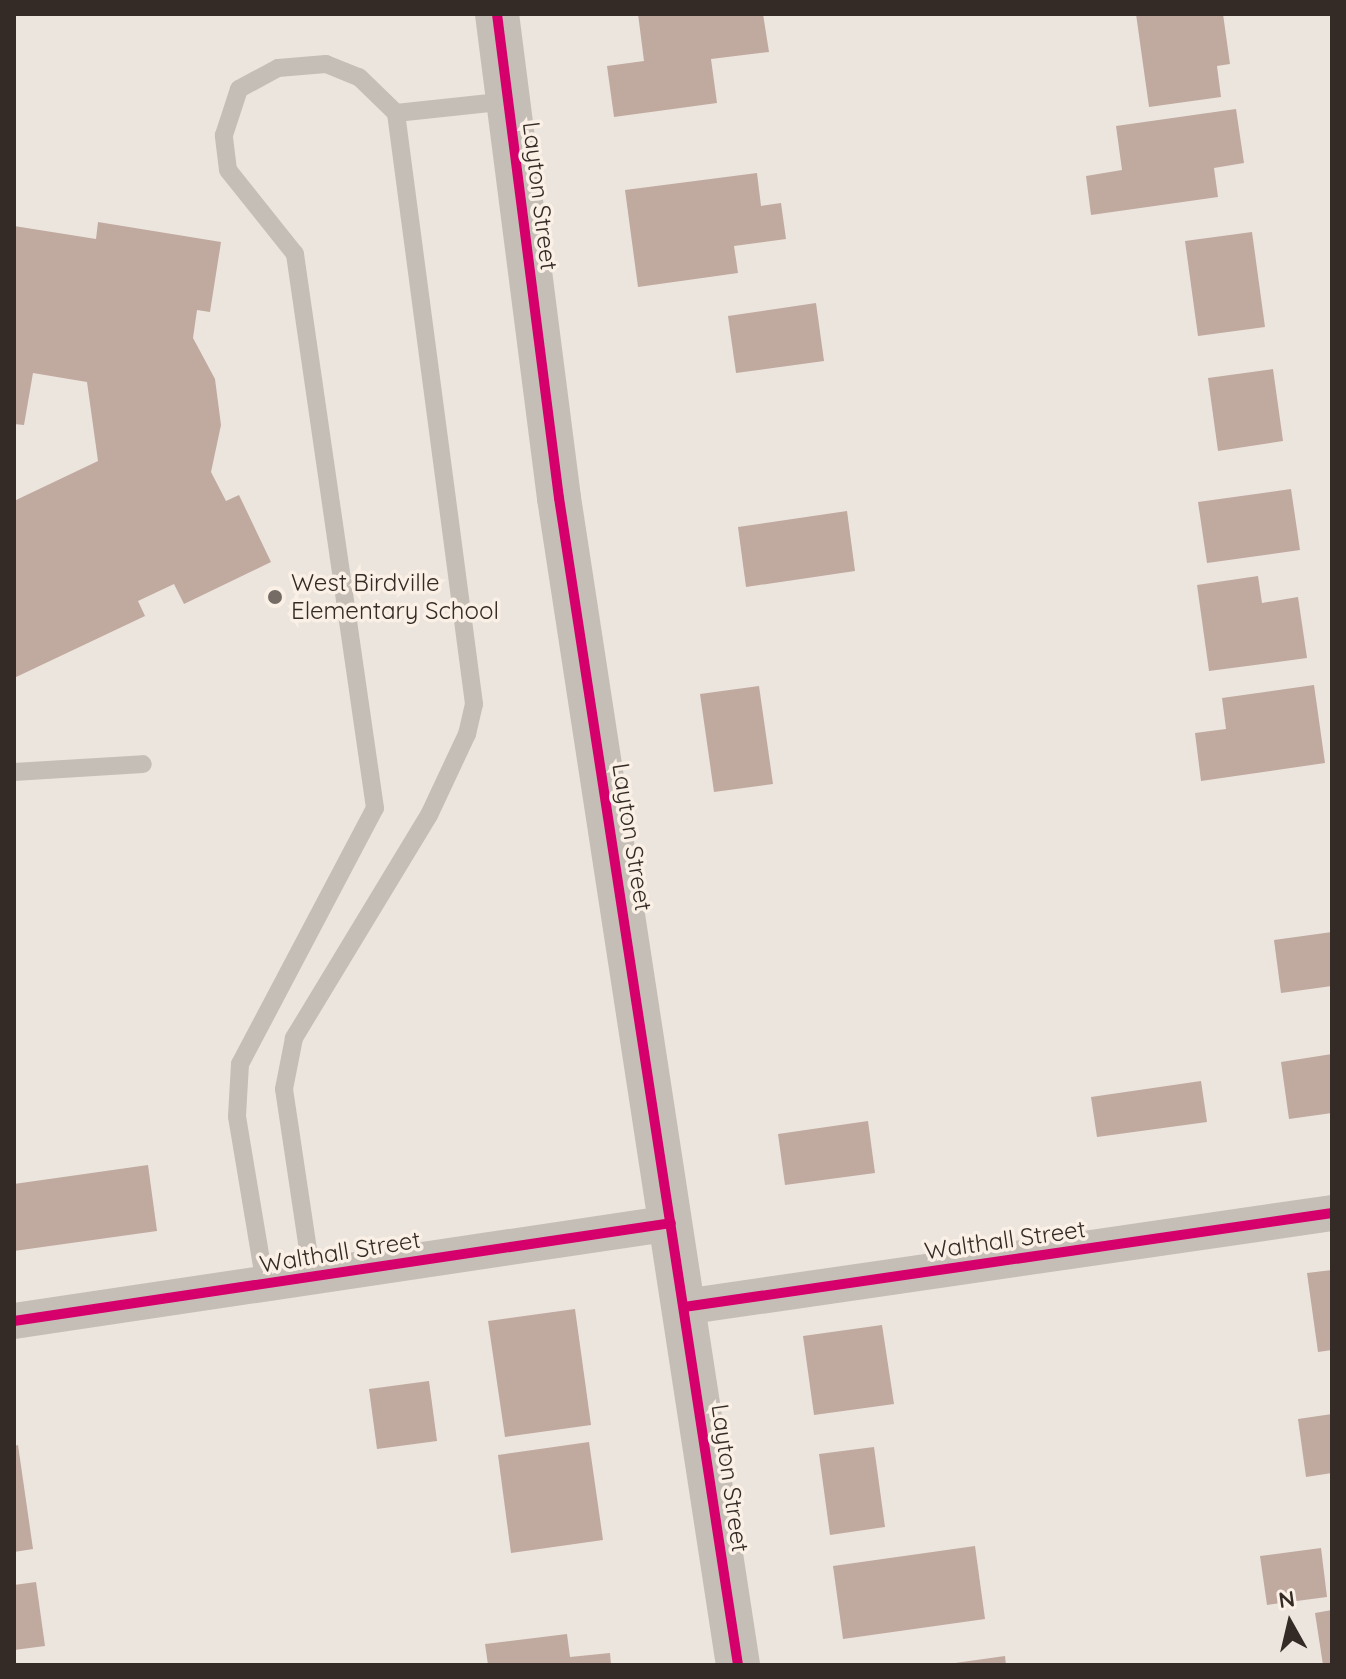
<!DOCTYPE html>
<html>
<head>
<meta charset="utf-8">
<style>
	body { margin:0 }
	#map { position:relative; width:1346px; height:1679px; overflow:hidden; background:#ece5de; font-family:Quicksand,sans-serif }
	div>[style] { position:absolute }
	.building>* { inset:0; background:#c0a99f }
	.service>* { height:18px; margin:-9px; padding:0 9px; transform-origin:9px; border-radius:9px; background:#c5beb7 }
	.minor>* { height:36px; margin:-18px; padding:0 18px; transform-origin:18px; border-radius:18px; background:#c5beb7 }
	.tertiary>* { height:44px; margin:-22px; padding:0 22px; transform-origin:22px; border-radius:22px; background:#c5beb7 }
	.cycleway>* { height:10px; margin:-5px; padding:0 5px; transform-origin:5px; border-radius:5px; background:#d6006c }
	.dots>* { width:22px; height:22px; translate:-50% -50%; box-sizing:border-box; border:4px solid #faf0e5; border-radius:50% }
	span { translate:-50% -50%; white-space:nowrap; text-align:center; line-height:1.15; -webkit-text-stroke:7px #faf0e5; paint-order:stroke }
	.street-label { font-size:24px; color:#352b26 }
	.poi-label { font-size:24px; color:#352b26 }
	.left { translate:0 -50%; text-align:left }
	.frame { position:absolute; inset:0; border:16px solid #352b26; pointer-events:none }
	.north { position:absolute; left:1250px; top:1583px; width:80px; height:80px; -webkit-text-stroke:6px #faf0e5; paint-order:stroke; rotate:352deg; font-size:22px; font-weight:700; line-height:32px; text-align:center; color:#352b26 }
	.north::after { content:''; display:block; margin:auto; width:28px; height:36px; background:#352b26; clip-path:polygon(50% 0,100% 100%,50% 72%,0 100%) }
</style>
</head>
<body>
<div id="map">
	<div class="building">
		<div style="clip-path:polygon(638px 14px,763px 14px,769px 52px,711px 59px,717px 103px,614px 117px,607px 66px,644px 61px)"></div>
		<div style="clip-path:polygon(1136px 14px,1223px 14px,1230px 64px,1217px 66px,1221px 97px,1149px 107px)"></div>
		<div style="clip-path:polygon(1236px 109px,1244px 163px,1214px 168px,1218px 197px,1091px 215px,1086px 176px,1122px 170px,1116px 126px)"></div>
		<div style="clip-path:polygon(757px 173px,761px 206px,781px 203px,786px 239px,734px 246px,738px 273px,638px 287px,625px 190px)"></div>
		<div style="clip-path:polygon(98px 222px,221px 242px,210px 312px,197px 310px,193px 338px,215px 379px,221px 425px,211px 472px,226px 501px,239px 495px,271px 562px,184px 604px,174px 584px,138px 601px,145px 616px,14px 678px,14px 501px,98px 461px,87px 382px,33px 373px,24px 425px,14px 424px,14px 226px,96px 239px)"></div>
		<div style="clip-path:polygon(1252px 232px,1265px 327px,1198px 336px,1185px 241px)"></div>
		<div style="clip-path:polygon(816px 303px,824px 361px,736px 373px,728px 316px)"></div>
		<div style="clip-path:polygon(1273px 369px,1283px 441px,1218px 451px,1208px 378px)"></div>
		<div style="clip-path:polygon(1291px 489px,1300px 550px,1207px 563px,1198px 502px)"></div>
		<div style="clip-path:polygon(847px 511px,855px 571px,746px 587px,738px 527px)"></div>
		<div style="clip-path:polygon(1258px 576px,1262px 603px,1298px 597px,1307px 658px,1209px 671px,1197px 585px)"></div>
		<div style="clip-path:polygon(1314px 685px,1325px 763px,1201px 781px,1195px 733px,1226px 729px,1222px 698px)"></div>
		<div style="clip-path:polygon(759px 686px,773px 784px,714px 792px,700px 694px)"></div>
		<div style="clip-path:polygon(1332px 932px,1332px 986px,1281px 993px,1274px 940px)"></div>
		<div style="clip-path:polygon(1332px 1054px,1332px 1113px,1289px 1119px,1281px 1062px)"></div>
		<div style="clip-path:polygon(1201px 1081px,1207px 1122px,1097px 1137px,1091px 1097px)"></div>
		<div style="clip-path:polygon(868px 1121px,875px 1173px,785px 1185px,778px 1134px)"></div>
		<div style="clip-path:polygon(148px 1165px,157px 1231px,14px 1251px,14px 1184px)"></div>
		<div style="clip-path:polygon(1332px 1270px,1332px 1350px,1318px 1352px,1307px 1273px)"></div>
		<div style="clip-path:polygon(575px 1309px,591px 1425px,505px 1437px,488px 1321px)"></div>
		<div style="clip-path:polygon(882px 1325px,894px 1404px,814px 1415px,803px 1336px)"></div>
		<div style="clip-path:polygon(429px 1381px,437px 1441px,377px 1449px,369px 1389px)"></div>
		<div style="clip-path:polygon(1332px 1414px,1332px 1473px,1306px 1477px,1298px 1419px)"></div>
		<div style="clip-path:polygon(589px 1442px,603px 1540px,511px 1553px,498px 1455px)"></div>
		<div style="clip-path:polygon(18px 1445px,33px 1549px,14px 1552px,14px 1446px)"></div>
		<div style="clip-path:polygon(874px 1447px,885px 1527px,830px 1535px,819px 1454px)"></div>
		<div style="clip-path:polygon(975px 1546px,985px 1619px,843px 1639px,833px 1566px)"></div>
		<div style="clip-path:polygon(1321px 1548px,1327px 1597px,1267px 1605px,1260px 1556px)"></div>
		<div style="clip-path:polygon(36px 1582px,45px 1646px,14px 1650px,14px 1585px)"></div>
		<div style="clip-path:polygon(1332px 1610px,1332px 1665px,1323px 1665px,1315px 1613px)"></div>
		<div style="clip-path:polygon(567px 1634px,570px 1657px,610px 1653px,611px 1665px,488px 1665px,485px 1644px)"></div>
		<div style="clip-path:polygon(1005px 1656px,1006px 1665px,955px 1665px,955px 1663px)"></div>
	</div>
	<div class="service">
		<div style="left:396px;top:113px;width:113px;rotate:-6.1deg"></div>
		<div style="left:14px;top:772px;width:129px;rotate:-3.5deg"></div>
		<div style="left:265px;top:1284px;width:170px;rotate:-99.5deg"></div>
		<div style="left:237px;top:1116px;width:52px;rotate:-86.7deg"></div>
		<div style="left:240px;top:1064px;width:289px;rotate:-62.2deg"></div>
		<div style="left:375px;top:808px;width:560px;rotate:-98.22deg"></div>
		<div style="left:295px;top:254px;width:107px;rotate:-128.6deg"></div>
		<div style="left:228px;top:170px;width:35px;rotate:-97deg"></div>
		<div style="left:224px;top:135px;width:48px;rotate:-71.9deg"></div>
		<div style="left:239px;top:89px;width:44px;rotate:-28.3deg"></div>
		<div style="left:278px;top:68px;width:48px;rotate:-4.8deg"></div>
		<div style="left:326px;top:64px;width:35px;rotate:22deg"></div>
		<div style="left:359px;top:77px;width:52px;rotate:44.2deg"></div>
		<div style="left:396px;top:113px;width:596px;rotate:82.48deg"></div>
		<div style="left:474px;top:704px;width:31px;rotate:103deg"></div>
		<div style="left:467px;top:734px;width:89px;rotate:115.1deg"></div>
		<div style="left:429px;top:815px;width:261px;rotate:121.2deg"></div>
		<div style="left:294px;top:1038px;width:52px;rotate:101.1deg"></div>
		<div style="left:284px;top:1089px;width:189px;rotate:81.5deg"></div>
	</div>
	<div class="minor">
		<div style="left:684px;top:1307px;width:655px;rotate:-8.25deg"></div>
		<div style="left:14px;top:1321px;width:664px;rotate:-8.48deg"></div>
	</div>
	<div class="tertiary">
		<div style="left:497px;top:14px;width:488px;rotate:82.7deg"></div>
		<div style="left:559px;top:498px;width:1181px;rotate:81.28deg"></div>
	</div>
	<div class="cycleway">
		<div style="left:497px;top:14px;width:488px;rotate:82.7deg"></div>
		<div style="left:559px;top:498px;width:1181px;rotate:81.28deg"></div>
		<div style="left:684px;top:1307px;width:655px;rotate:-8.25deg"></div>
		<div style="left:14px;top:1321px;width:664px;rotate:-8.48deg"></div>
	</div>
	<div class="dots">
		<div style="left:275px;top:597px;background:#756c66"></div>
	</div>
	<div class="street-label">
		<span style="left:540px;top:196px;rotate:83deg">Layton Street</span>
		<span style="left:632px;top:837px;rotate:81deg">Layton Street</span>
		<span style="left:1005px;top:1240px;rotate:-8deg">Walthall Street</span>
		<span style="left:340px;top:1252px;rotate:-9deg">Walthall Street</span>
		<span style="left:730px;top:1478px;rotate:82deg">Layton Street</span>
	</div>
	<div class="poi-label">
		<span class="left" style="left:291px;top:597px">West Birdville<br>Elementary School</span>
	</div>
	<div class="frame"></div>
	<div class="north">N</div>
</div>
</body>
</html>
